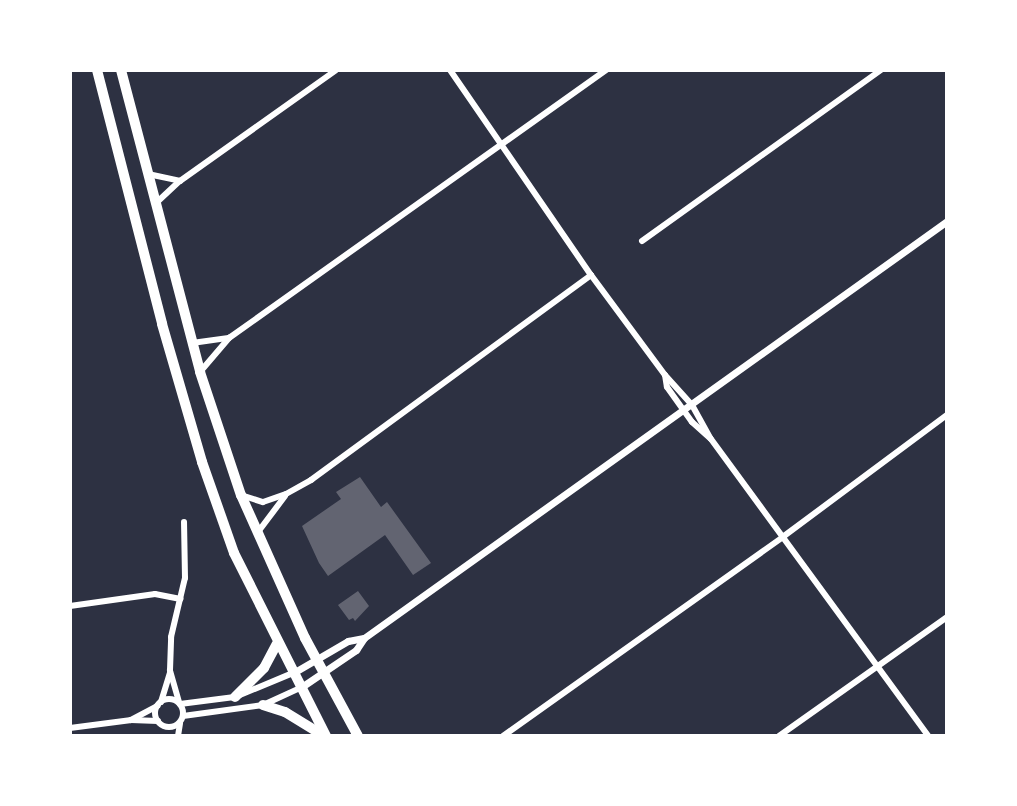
<!DOCTYPE html>
<html>
<head>
<meta charset="utf-8">
<style>
	body { margin:0 }
	#map { position:relative; width:1017px; height:806px; overflow:hidden; background:#2d3142; font-family:"Varela Round",sans-serif }
	div>[style] { position:absolute }
	.building>* { inset:0; background:#626471 }
	.minor>* { height:6px; margin:-3px; padding:0 3px; transform-origin:3px; border-radius:3px; background:#fff }
	.minor>.ring { margin:-3px; padding:0; box-sizing:content-box; background:none; border:6px solid #fff; border-radius:50% }
	.tertiary>* { height:7px; margin:-3.5px; padding:0 3.5px; transform-origin:3.5px; border-radius:3.5px; background:#fff }
	.trunk>* { height:10px; margin:-5px; padding:0 5px; transform-origin:5px; border-radius:5px; background:#fff }
	span { translate:-50% -50%; white-space:nowrap; text-align:center; line-height:1.15; -webkit-text-stroke:7px #fff; paint-order:stroke }
	.frame { position:absolute; inset:0; border:72px solid #fff; pointer-events:none }
</style>
</head>
<body>
<div id="map">
	<div class="building">
		<div style="clip-path:polygon(360px 477px,381px 507px,387px 502px,431px 563px,413px 575px,385px 535px,328px 576px,319px 563px,302px 526px,341px 499px,336px 492px)"></div>
		<div style="clip-path:polygon(358px 591px,369px 606px,355px 621px,353px 618px,349px 620px,338px 605px)"></div>
	</div>
	<div class="minor">
		<div style="left:450px;top:70px;width:249px;rotate:55.5deg"></div>
		<div style="left:591px;top:275px;width:124px;rotate:53.5deg"></div>
		<div style="left:665px;top:375px;width:40px;rotate:48deg"></div>
		<div style="left:692px;top:405px;width:39px;rotate:61deg"></div>
		<div style="left:711px;top:439px;width:368px;rotate:53.8deg"></div>
		<div style="left:148px;top:174px;width:33px;rotate:12deg"></div>
		<div style="left:155px;top:204px;width:34px;rotate:-43deg"></div>
		<div style="left:180px;top:181px;width:191px;rotate:-35.4deg"></div>
		<div style="left:642px;top:241px;width:294px;rotate:-35.6deg"></div>
		<div style="left:192px;top:343px;width:37px;rotate:-8deg"></div>
		<div style="left:200px;top:372px;width:45px;rotate:-49.5deg"></div>
		<div style="left:229px;top:338px;width:463px;rotate:-35.4deg"></div>
		<div style="left:665px;top:375px;width:12px;rotate:81deg"></div>
		<div style="left:667px;top:387px;width:43px;rotate:54.5deg"></div>
		<div style="left:692px;top:422px;width:24px;rotate:42deg"></div>
		<div style="left:241px;top:495px;width:23px;rotate:18deg"></div>
		<div style="left:263px;top:502px;width:24px;rotate:-19deg"></div>
		<div style="left:286px;top:494px;width:29px;rotate:-29deg"></div>
		<div style="left:311px;top:480px;width:347px;rotate:-36.2deg"></div>
		<div style="left:258px;top:532px;width:45px;rotate:-53.1deg"></div>
		<div style="left:70px;top:606px;width:86px;rotate:-8deg"></div>
		<div style="left:155px;top:594px;width:26px;rotate:11deg"></div>
		<div class="ring" style="left:155px;top:699px;width:22px;height:22px"></div>
		<div style="left:161px;top:702px;width:31px;rotate:-73deg"></div>
		<div style="left:179px;top:702px;width:33px;rotate:-106deg"></div>
		<div style="left:170px;top:670px;width:33px;rotate:-88deg"></div>
		<div style="left:171px;top:637px;width:61px;rotate:-76.7deg"></div>
		<div style="left:185px;top:578px;width:56px;rotate:-91deg"></div>
		<div style="left:180px;top:704px;width:55px;rotate:-7.3deg"></div>
		<div style="left:235px;top:697px;width:63px;rotate:-22.5deg"></div>
		<div style="left:183px;top:716px;width:81px;rotate:-7.8deg"></div>
		<div style="left:263px;top:705px;width:41px;rotate:-24.7deg"></div>
		<div style="left:131px;top:720px;width:30px;rotate:-28deg"></div>
		<div style="left:70px;top:728px;width:62px;rotate:-7.5deg"></div>
		<div style="left:131px;top:720px;width:27px;rotate:2deg"></div>
		<div style="left:178px;top:736px;width:13px;rotate:-81deg"></div>
		<div style="left:503px;top:736px;width:345px;rotate:-35.4deg"></div>
		<div style="left:784px;top:536px;width:203px;rotate:-36.6deg"></div>
		<div style="left:779px;top:736px;width:206px;rotate:-35.3deg"></div>
	</div>
	<div class="tertiary">
		<div style="left:293px;top:673px;width:64px;rotate:-30.2deg"></div>
		<div style="left:348px;top:641px;width:16px;rotate:-11deg"></div>
		<div style="left:300px;top:688px;width:68px;rotate:-34.2deg"></div>
		<div style="left:356px;top:650px;width:14px;rotate:-56deg"></div>
		<div style="left:364px;top:638px;width:717px;rotate:-35.57deg"></div>
	</div>
	<div class="trunk">
		<div style="left:97px;top:70px;width:262px;rotate:75.6deg"></div>
		<div style="left:162px;top:324px;width:144px;rotate:73.8deg"></div>
		<div style="left:202px;top:462px;width:96px;rotate:70.6deg"></div>
		<div style="left:234px;top:553px;width:205px;rotate:63.3deg"></div>
		<div style="left:121px;top:70px;width:312px;rotate:75.3deg"></div>
		<div style="left:200px;top:372px;width:130px;rotate:71.6deg"></div>
		<div style="left:241px;top:495px;width:157px;rotate:65.9deg"></div>
		<div style="left:305px;top:638px;width:111px;rotate:61.6deg"></div>
		<div style="left:235px;top:697px;width:41px;rotate:-45deg"></div>
		<div style="left:264px;top:668px;width:27px;rotate:-62deg"></div>
		<div style="left:263px;top:705px;width:23px;rotate:18deg"></div>
		<div style="left:285px;top:712px;width:46px;rotate:31.6deg"></div>
	</div>
	<div class="frame"></div>
</div>
</body>
</html>
